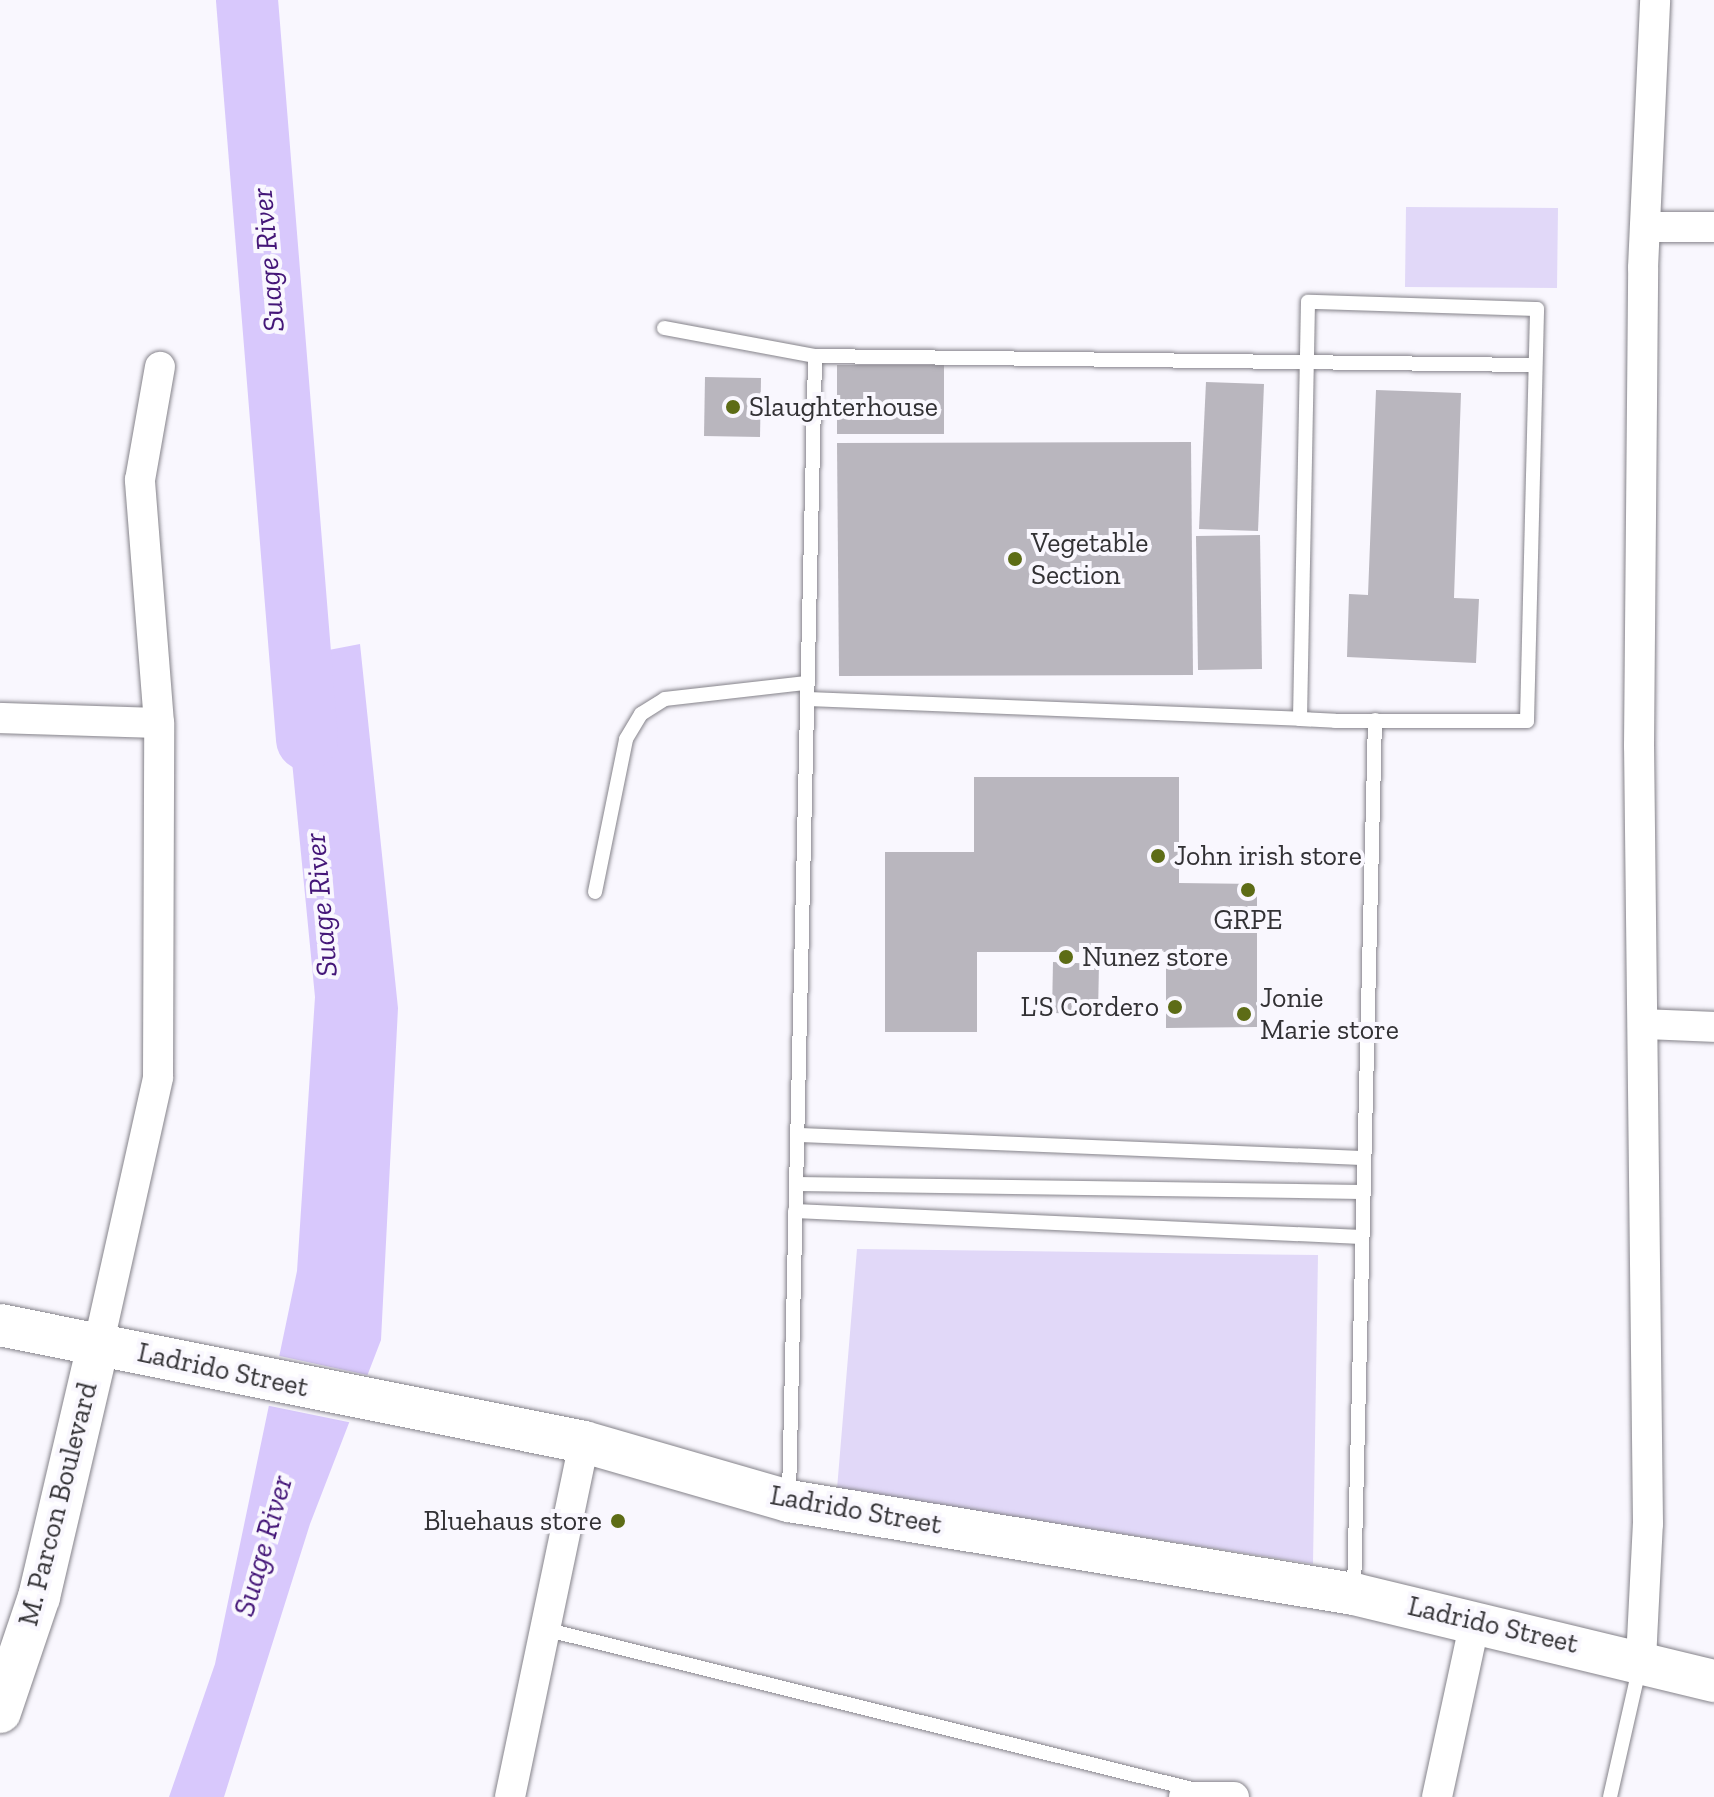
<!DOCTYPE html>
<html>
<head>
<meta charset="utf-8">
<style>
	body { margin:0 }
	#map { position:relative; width:1714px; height:1797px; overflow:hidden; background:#f9f7fe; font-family:"Zilla Slab",serif }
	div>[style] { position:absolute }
	.green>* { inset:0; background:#e1d8f8 }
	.water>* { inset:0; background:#d8c8fc }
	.pier>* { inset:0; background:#f9f7fe }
	.river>* { height:62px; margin:-31px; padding:0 31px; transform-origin:31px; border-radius:31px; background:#d8c8fc }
	.building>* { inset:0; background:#b9b6be }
	.roads { filter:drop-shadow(0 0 2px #85838a) drop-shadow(0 0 2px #85838a) }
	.lane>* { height:14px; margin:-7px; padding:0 7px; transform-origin:7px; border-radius:7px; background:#fff }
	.street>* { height:30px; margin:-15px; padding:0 15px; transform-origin:15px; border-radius:15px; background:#fff }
	.secondary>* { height:42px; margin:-21px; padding:0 21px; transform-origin:21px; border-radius:21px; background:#fff }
	.dots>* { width:22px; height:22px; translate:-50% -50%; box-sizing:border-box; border:4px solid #f9f7fe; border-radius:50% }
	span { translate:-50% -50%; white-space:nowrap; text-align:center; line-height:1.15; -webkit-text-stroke:8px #f9f7fe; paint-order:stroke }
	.poi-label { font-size:28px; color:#323134 }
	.left { translate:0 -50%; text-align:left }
	.right { translate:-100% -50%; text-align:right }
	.street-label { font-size:28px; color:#323134 }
	.water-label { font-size:30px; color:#441678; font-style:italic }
</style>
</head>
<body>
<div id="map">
	<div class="green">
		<div style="clip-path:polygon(1406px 207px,1558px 208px,1557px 288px,1405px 287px)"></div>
		<div style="clip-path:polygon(857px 1249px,1318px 1255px,1313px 1564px,837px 1489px)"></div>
	</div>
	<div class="water">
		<div style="clip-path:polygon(360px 644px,398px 1008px,381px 1340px,310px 1524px,224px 1797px,169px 1797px,215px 1664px,297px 1271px,315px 997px,282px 659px)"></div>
	</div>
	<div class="pier">
		<div style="clip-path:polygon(275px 1355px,372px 1376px,353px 1423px,265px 1405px)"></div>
	</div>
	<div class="river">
		<div style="left:247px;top:0;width:742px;rotate:85.36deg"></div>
	</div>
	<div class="building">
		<div style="clip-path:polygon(837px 365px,944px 365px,944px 434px,837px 434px)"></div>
		<div style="clip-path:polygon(705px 377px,761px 378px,760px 437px,704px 436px)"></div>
		<div style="clip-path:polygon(1206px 382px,1264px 384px,1258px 531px,1199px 529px)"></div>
		<div style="clip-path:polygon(1376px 390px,1461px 393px,1454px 598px,1479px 599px,1476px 663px,1347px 657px,1349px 594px,1368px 595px)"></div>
		<div style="clip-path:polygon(1191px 442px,1193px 675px,839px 676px,837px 443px)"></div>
		<div style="clip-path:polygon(1260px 535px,1262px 669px,1198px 670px,1196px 536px)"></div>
		<div style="clip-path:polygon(974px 777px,1179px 777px,1179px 883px,1257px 884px,1257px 1027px,1166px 1028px,1166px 952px,977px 952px,977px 1032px,885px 1032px,885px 852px,974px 852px)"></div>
		<div style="clip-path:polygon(1053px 962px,1099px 964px,1098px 1014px,1052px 1013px)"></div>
	</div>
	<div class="roads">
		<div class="lane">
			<div style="left:664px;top:328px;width:154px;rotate:10.5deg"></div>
			<div style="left:808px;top:699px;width:492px;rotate:2.3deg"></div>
			<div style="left:1300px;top:719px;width:35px;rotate:3deg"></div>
			<div style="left:1335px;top:721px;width:192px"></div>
			<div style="left:1527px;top:721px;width:412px;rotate:-88.6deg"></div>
			<div style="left:1537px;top:309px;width:229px;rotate:-178.2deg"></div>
			<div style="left:1308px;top:302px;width:417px;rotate:91.1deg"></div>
			<div style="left:595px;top:892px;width:156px;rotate:-78.5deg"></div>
			<div style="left:626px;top:739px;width:29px;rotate:-59deg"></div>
			<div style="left:641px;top:714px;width:28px;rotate:-32deg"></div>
			<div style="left:665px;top:699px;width:142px;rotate:-6.5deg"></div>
			<div style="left:800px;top:1135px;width:562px;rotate:2.34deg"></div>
			<div style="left:797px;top:1184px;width:565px;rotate:0.81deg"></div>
			<div style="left:795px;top:1211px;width:567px;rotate:2.63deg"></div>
			<div style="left:789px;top:1496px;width:1140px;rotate:-88.69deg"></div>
			<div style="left:815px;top:356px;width:720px;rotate:0.72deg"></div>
			<div style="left:1354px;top:1591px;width:871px;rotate:-88.62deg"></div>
			<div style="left:544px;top:1629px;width:667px;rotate:13.87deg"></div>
			<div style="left:1610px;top:1797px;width:135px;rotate:-77.2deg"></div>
		</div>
		<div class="street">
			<div style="left:1645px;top:227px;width:69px"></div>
			<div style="left:0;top:718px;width:159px;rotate:1.8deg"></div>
			<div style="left:1643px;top:1024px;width:71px;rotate:2.4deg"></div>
			<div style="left:99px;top:1342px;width:271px;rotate:-77.4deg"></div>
			<div style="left:158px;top:1077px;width:354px;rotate:-89.8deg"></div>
			<div style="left:159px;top:723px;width:244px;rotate:-94.5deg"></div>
			<div style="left:140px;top:480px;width:115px;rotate:-80deg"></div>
			<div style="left:1641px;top:1660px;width:136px;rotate:-87.1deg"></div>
			<div style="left:1648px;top:1524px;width:778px;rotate:-90.66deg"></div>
			<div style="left:1639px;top:746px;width:478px;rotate:-89.5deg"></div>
			<div style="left:1643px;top:268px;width:268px;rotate:-87.4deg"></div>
			<div style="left:510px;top:1797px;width:363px;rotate:-78.2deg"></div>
			<div style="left:1184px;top:1797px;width:50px"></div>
			<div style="left:1437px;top:1797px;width:180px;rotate:-77.8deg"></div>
		</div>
		<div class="secondary">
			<div style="left:0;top:1325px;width:596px;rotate:11.33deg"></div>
			<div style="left:584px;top:1442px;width:213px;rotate:16.1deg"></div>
			<div style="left:789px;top:1501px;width:573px;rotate:9.35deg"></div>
			<div style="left:1354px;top:1594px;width:370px;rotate:13.6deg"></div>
			<div style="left:0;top:1712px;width:121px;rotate:-71.3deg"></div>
			<div style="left:39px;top:1597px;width:262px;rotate:-76.8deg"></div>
		</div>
	</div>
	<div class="dots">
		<div style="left:733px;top:407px;background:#5d6c16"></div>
		<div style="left:1015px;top:559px;background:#5d6c16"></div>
		<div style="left:1158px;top:856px;background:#5d6c16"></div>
		<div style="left:1248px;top:890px;background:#5d6c16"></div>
		<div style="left:1066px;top:957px;background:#5d6c16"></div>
		<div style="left:1175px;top:1007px;background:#5d6c16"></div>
		<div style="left:1244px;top:1014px;background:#5d6c16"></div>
		<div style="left:618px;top:1521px;background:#5d6c16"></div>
	</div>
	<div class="poi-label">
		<span class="left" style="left:749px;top:407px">Slaughterhouse</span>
		<span class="left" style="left:1031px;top:559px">Vegetable<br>Section</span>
		<span class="left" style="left:1174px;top:856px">John irish store</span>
		<span style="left:1248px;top:920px">GRPE</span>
		<span class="left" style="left:1082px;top:957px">Nunez store</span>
		<span class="left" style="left:1260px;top:1014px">Jonie<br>Marie store</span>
		<span class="right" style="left:1159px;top:1007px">L'S Cordero</span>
		<span class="right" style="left:602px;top:1521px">Bluehaus store</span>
	</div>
	<div class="street-label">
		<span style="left:223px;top:1370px;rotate:12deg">Ladrido Street</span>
		<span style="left:58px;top:1504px;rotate:-76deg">M. Parcon Boulevard</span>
		<span style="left:856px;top:1510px;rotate:10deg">Ladrido Street</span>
		<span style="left:1493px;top:1625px;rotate:13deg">Ladrido Street</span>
	</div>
	<div class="water-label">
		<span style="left:268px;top:260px;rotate:-95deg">Suage River</span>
		<span style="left:321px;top:905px;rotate:-95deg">Suage River</span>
		<span style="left:263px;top:1546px;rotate:-74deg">Suage River</span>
	</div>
</div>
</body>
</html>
